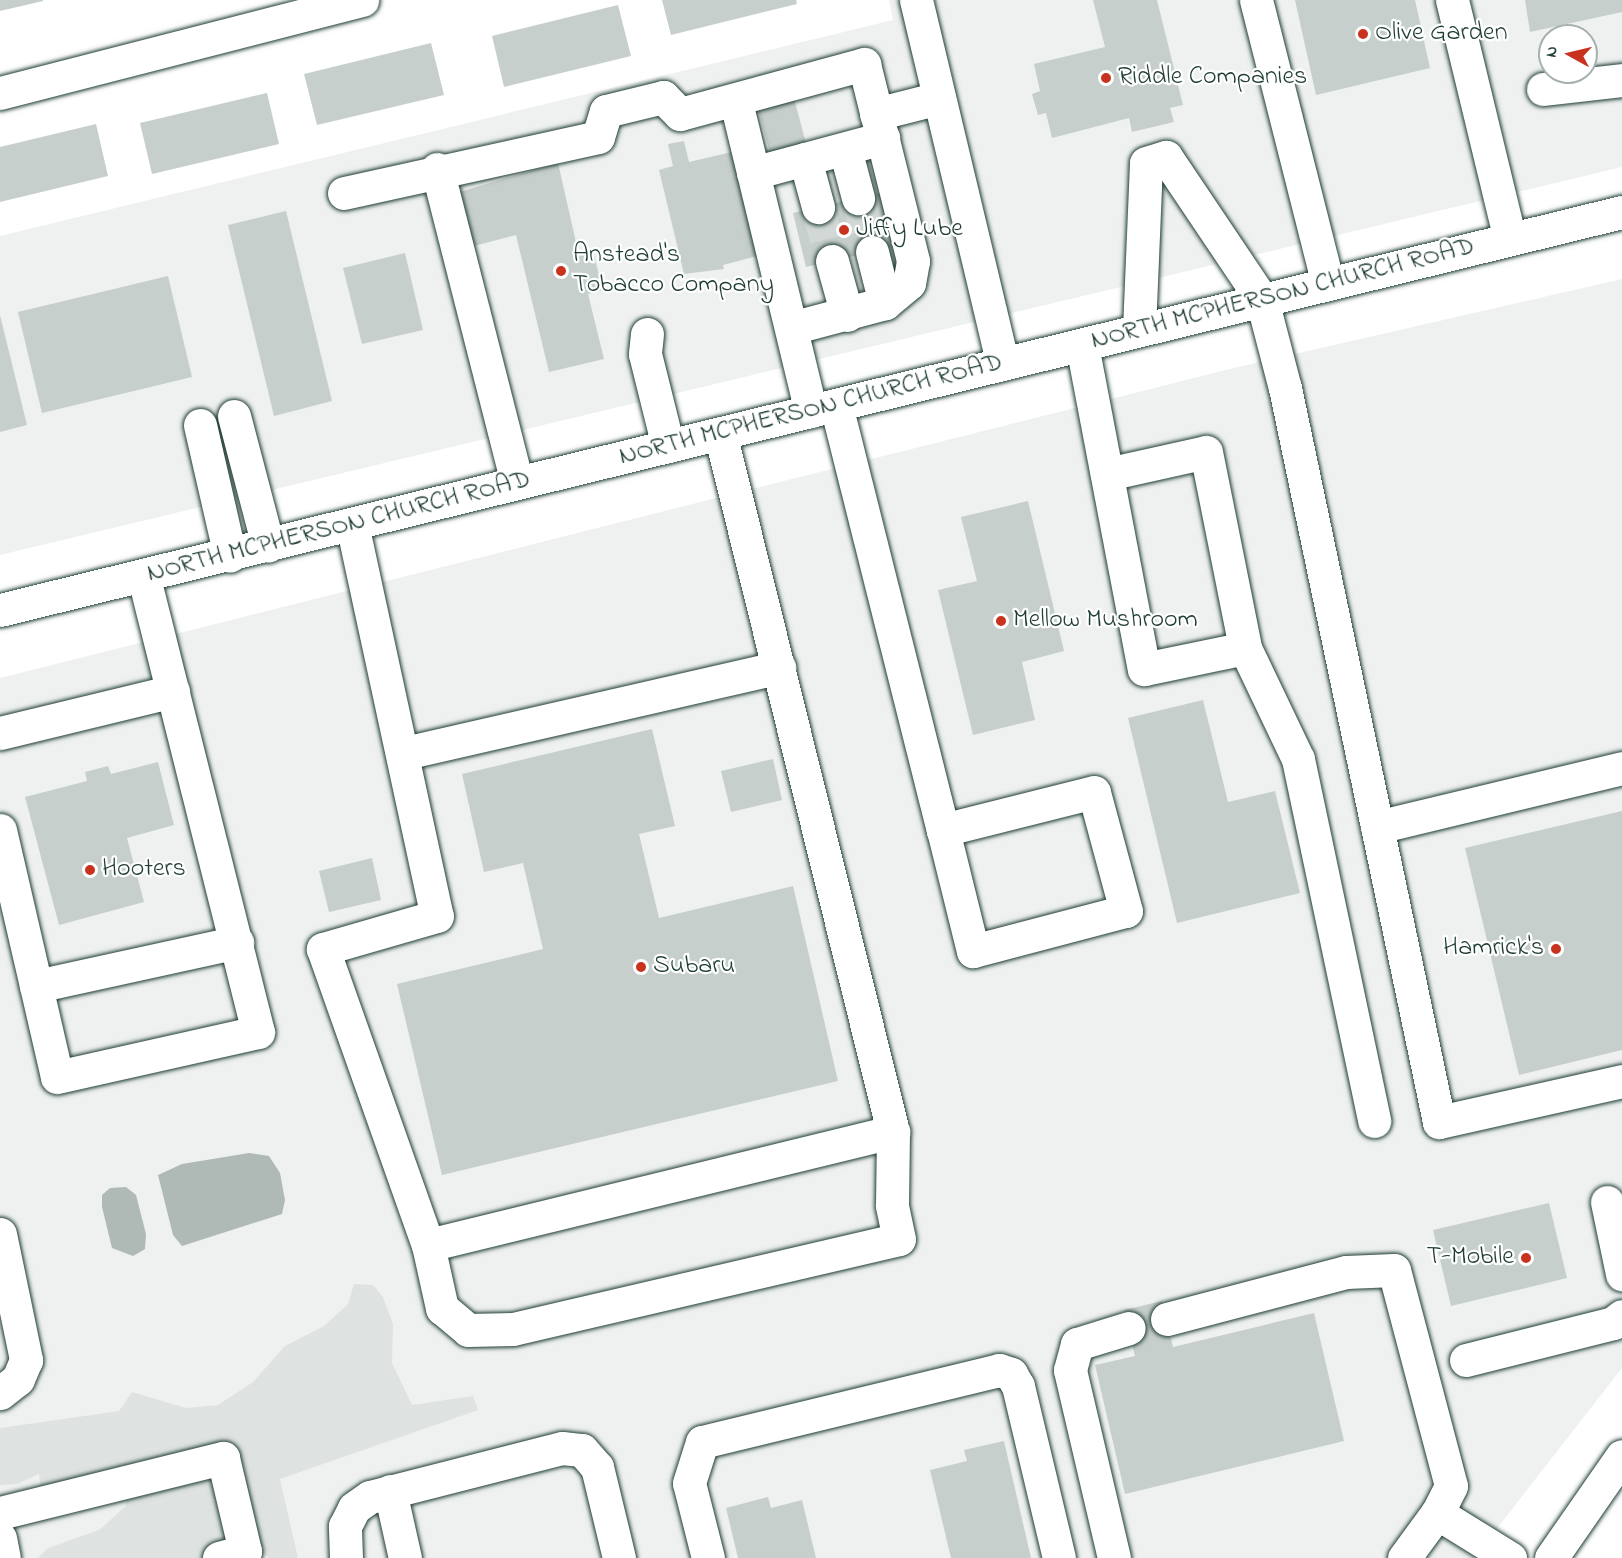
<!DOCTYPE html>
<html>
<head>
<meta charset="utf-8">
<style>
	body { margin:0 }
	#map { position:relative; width:1622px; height:1558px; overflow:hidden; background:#fff; font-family:"Indie Flower",sans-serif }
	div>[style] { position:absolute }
	.built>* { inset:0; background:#eef1f0 }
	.green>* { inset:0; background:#dee3e2 }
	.water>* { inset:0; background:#afbab7 }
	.building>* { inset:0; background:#c7cfcc }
	.minor-tunnel>* { height:33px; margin-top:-16.5px; transform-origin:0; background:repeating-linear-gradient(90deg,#d2d8d6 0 33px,transparent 0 49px) }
	.roads { filter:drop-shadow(0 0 2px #1f3d34) drop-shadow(0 0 2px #1f3d34) }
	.minor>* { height:33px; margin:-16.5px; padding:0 16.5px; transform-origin:16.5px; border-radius:16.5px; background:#fff }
	.major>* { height:33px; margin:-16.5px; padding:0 16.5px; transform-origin:16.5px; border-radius:16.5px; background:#fff }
	.dots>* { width:16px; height:16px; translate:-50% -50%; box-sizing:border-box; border:3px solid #fff; border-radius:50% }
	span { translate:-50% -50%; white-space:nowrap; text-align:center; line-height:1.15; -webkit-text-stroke:4.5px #fff; paint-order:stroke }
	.poi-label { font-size:26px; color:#1f3d34 }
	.left { translate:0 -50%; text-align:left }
	.right { translate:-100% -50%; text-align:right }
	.street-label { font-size:26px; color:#1f3d34 }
	.north { position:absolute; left:1538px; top:24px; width:60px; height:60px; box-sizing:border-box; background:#fff; border:2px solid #a5b1ae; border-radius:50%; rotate:278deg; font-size:16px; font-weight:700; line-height:24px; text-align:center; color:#1f3d34 }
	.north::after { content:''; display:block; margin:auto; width:21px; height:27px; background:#c8321e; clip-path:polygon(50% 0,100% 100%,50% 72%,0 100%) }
</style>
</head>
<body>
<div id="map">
	<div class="built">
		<div style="clip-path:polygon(evenodd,889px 0,1622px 0,1622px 167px,0 555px,0 236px,893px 20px,889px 0,1550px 36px,1586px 36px,1586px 72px,1550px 72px,1550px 36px)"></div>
		<div style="clip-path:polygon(1622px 279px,1622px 1368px,1474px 1558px,0 1558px,0 678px,1238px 367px)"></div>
	</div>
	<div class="green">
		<div style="clip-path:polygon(354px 1284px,373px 1285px,383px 1297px,393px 1324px,392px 1363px,412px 1405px,473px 1396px,478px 1410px,280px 1479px,298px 1558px,269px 1558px,249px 1538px,207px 1558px,38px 1558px,48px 1548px,99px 1530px,126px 1506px,125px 1487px,41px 1489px,39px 1474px,17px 1484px,0 1485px,0 1428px,119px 1411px,132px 1392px,186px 1408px,218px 1405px,253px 1382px,285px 1346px,324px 1326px,348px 1304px)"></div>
	</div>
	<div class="water">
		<div style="clip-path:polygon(249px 1153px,269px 1156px,280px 1173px,285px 1200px,282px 1214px,182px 1246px,173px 1235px,158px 1175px,182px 1164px)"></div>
		<div style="clip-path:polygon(126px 1187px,136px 1195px,146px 1234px,145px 1249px,133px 1256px,112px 1248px,102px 1207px,102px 1195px,110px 1188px)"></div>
	</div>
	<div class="building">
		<div style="clip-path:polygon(0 0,43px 0,43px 1px,0 11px)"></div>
		<div style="clip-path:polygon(662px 0,796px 0,797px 4px,671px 35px)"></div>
		<div style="clip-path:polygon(1093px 0,1157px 0,1183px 105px,1170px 108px,1174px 122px,1132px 132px,1129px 118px,1052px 138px,1046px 113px,1038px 115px,1032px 94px,1040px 91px,1034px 64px,1105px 47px)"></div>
		<div style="clip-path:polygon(1295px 0,1415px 0,1430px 68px,1316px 95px)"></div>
		<div style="clip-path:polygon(1525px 0,1622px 0,1622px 12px,1530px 32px)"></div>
		<div style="clip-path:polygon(618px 5px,631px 56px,504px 87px,492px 36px)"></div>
		<div style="clip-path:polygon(431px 43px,444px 95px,317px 125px,304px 74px)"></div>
		<div style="clip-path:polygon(267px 93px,279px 144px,152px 174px,140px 123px)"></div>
		<div style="clip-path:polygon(794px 98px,807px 147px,771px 157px,758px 108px)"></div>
		<div style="clip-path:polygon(96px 124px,108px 176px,0 202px,0 147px)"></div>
		<div style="clip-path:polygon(684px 141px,689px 162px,732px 152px,765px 254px,723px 265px,724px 269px,684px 274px,659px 170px,673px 166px,668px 144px)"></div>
		<div style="clip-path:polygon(558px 163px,578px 251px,592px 248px,603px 290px,588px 294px,604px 359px,549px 372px,516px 235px,474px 246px,459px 192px)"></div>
		<div style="clip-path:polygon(883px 192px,896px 246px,806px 267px,793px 213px)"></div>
		<div style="clip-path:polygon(286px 211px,332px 401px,274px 416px,228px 225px)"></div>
		<div style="clip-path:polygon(405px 253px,423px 330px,362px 344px,343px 268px)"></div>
		<div style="clip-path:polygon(168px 276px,192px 377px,42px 413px,18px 312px)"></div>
		<div style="clip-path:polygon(0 315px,27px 425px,0 432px)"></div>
		<div style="clip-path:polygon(1028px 501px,1064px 651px,1022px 662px,1035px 720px,973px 735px,938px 590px,977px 581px,961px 517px)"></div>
		<div style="clip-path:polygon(1203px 700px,1228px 802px,1275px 791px,1300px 893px,1177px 923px,1128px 718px)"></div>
		<div style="clip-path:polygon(652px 729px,675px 826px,639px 834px,659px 918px,793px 886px,838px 1081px,442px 1175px,397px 984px,543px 949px,523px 863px,484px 872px,462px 774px)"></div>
		<div style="clip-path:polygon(773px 759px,782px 800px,731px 812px,721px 771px)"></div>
		<div style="clip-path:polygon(158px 762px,174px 825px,127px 838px,144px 902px,59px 925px,25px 797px,87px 781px,85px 772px,108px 766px,111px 774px)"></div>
		<div style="clip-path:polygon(1622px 811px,1622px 1050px,1519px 1075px,1465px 848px)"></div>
		<div style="clip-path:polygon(372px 858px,381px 900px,329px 912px,319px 871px)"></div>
		<div style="clip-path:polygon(1549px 1203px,1567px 1278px,1451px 1306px,1433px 1230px)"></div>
		<div style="clip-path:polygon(1162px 1301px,1173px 1347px,1314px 1313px,1344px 1441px,1125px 1494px,1095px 1365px,1135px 1356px,1124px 1310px)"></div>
		<div style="clip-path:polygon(1004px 1441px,1031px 1558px,951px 1558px,930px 1470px,967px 1461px,964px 1450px)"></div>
		<div style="clip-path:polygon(768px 1497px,771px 1508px,802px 1500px,816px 1558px,738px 1558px,726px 1508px)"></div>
	</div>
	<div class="minor-tunnel">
		<div style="left:858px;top:198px;width:56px;rotate:75.5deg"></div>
		<div style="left:818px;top:207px;width:56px;rotate:75.5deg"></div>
	</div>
	<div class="roads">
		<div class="minor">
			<div style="left:916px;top:0;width:374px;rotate:76.6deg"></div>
			<div style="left:1256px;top:0;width:293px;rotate:75.8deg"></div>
			<div style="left:1452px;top:0;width:246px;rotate:76.4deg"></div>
			<div style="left:1543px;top:89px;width:80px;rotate:-6.5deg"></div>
			<div style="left:0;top:93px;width:374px;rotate:-14.4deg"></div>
			<div style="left:736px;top:102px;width:318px;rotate:76.4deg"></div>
			<div style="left:876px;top:114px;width:65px;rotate:-14.3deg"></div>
			<div style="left:845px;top:149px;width:51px;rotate:75.1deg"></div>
			<div style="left:805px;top:159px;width:50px;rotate:74.8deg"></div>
			<div style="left:437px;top:169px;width:323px;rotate:75.7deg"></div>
			<div style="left:753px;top:173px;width:135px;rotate:-15.1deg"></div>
			<div style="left:344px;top:193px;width:260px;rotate:-12.4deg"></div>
			<div style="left:598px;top:137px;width:27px;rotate:-73deg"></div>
			<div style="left:606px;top:111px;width:59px;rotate:-13.8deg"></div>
			<div style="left:663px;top:97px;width:24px;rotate:45deg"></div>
			<div style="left:680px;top:114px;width:191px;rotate:-15.2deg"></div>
			<div style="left:864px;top:64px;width:203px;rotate:76deg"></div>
			<div style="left:913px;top:261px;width:22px;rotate:100deg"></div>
			<div style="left:909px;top:283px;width:31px;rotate:140deg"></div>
			<div style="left:885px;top:303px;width:97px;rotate:165.1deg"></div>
			<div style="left:872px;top:252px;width:53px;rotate:75.7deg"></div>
			<div style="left:832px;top:261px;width:56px;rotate:74.5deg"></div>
			<div style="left:1139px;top:330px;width:167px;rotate:-87.6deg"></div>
			<div style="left:1146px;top:163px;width:21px;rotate:-17deg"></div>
			<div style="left:1166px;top:157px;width:172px;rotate:56.1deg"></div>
			<div style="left:1262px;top:300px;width:91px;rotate:75.4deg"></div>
			<div style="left:1285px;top:388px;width:750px;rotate:78.15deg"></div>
			<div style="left:1439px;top:1122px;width:188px;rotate:-12.6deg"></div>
			<div style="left:647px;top:334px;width:20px;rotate:96deg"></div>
			<div style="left:645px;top:354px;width:95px;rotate:76deg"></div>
			<div style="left:1082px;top:345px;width:330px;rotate:79.2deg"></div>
			<div style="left:1144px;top:669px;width:103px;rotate:-11.7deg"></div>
			<div style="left:1245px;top:648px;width:123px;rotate:64.5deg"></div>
			<div style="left:1298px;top:759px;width:370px;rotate:78.1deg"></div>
			<div style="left:836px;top:405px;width:438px;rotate:75.9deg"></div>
			<div style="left:943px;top:830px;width:125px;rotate:76.1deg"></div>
			<div style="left:973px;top:951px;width:158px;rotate:-14.7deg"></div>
			<div style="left:1126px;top:911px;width:123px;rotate:-105.1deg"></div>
			<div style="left:1094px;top:792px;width:156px;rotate:165.9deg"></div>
			<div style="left:234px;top:416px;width:134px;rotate:75.3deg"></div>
			<div style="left:200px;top:425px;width:134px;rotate:77.1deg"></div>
			<div style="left:1107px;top:474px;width:101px;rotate:-12.5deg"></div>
			<div style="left:1206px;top:452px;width:200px;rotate:78.7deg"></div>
			<div style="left:352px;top:524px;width:401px;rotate:77.8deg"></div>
			<div style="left:437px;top:916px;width:119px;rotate:163.9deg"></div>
			<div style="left:323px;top:949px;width:314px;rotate:70.5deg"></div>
			<div style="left:428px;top:1245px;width:65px;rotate:77.5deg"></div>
			<div style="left:442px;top:1308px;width:34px;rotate:40deg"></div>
			<div style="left:468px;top:1330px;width:45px;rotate:-1.3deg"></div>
			<div style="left:513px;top:1329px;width:396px;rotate:-13.1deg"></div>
			<div style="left:899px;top:1239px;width:35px;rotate:-102deg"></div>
			<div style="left:892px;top:1205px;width:73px;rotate:-89.2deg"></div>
			<div style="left:893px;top:1132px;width:720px;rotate:-103.9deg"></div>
			<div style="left:0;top:733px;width:178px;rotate:-13.6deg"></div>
			<div style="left:405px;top:753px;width:384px;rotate:-12.9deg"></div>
			<div style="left:1377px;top:827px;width:252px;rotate:-13.5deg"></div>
			<div style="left:0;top:830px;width:253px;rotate:77deg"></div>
			<div style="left:57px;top:1077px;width:206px;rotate:-12.6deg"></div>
			<div style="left:258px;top:1032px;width:468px;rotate:-104.1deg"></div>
			<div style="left:36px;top:986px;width:206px;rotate:-12.3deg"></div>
			<div style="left:1607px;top:1202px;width:74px;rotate:78.2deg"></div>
			<div style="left:0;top:1234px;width:129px;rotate:78.3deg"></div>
			<div style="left:26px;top:1360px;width:21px;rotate:113deg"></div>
			<div style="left:18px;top:1379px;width:23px;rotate:142deg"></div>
			<div style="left:428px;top:1245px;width:479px;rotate:-13.7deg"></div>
			<div style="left:1167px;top:1319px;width:185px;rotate:-14.7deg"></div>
			<div style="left:1346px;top:1272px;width:48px;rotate:-2.4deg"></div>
			<div style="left:1394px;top:1270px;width:223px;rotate:75.2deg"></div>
			<div style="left:1451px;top:1486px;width:30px;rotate:117deg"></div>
			<div style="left:1437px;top:1513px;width:86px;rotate:31.7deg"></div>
			<div style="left:1466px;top:1360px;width:152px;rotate:-14.1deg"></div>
			<div style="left:1613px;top:1323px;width:11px;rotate:-38deg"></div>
			<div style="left:390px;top:1491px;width:69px;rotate:77.4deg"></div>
			<div style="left:0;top:1513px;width:230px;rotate:-13.9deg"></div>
			<div style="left:223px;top:1458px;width:96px;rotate:76.7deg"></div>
			<div style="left:245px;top:1551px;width:27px;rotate:165deg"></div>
			<div style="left:0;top:1538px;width:20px;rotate:79deg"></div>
			<div style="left:346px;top:1558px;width:32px;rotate:-92deg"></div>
			<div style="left:345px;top:1526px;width:20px;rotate:-63deg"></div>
			<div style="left:354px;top:1508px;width:19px;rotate:-35deg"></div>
			<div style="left:370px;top:1497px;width:198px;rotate:-14.3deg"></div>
			<div style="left:562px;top:1448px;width:20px;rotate:6deg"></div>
			<div style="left:582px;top:1450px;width:23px;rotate:49deg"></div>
			<div style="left:597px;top:1467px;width:94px;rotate:76.4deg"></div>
			<div style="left:708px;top:1558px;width:77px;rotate:-104.2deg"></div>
			<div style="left:689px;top:1483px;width:43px;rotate:-72.4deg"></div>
			<div style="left:702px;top:1442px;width:306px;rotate:-13.6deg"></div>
			<div style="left:999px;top:1370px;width:13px;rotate:18deg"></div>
			<div style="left:1011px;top:1374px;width:14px;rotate:60deg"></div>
			<div style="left:1018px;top:1386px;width:177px;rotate:76.6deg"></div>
			<div style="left:1114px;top:1558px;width:193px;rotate:-103.2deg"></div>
			<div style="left:1070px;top:1370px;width:27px;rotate:-75deg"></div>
			<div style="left:1077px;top:1344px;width:54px;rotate:-17.1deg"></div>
			<div style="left:1404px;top:1558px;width:56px;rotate:-53.7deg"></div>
			<div style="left:1551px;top:1558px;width:124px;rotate:-55.2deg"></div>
		</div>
		<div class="major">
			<div style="left:0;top:610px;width:1670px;rotate:-13.79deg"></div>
		</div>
	</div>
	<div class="dots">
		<div style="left:1363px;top:34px;background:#c8321e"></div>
		<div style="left:1106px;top:78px;background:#c8321e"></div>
		<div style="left:844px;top:230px;background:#c8321e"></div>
		<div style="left:561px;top:271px;background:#c8321e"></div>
		<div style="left:1001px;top:621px;background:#c8321e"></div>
		<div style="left:90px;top:870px;background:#c8321e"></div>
		<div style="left:1556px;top:949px;background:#c8321e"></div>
		<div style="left:641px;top:967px;background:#c8321e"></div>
		<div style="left:1526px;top:1258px;background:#c8321e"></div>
	</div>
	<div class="poi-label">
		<span class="left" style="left:1375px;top:34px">Olive Garden</span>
		<span class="left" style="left:1118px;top:78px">Riddle Companies</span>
		<span class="left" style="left:856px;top:230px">Jiffy Lube</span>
		<span class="left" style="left:573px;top:271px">Anstead's<br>Tobacco Company</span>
		<span class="left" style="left:1013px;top:621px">Mellow Mushroom</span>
		<span class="left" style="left:102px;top:870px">Hooters</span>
		<span class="right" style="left:1544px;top:949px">Hamrick's</span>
		<span class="left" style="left:653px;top:967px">Subaru</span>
		<span class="right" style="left:1514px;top:1258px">T-Mobile</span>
	</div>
	<div class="street-label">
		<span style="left:1283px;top:295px;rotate:-14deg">NORTH MCPHERSON CHURCH ROAD</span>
		<span style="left:811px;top:411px;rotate:-14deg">NORTH MCPHERSON CHURCH ROAD</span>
		<span style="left:339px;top:528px;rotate:-14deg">NORTH MCPHERSON CHURCH ROAD</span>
	</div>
	<div class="north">N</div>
</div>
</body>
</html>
